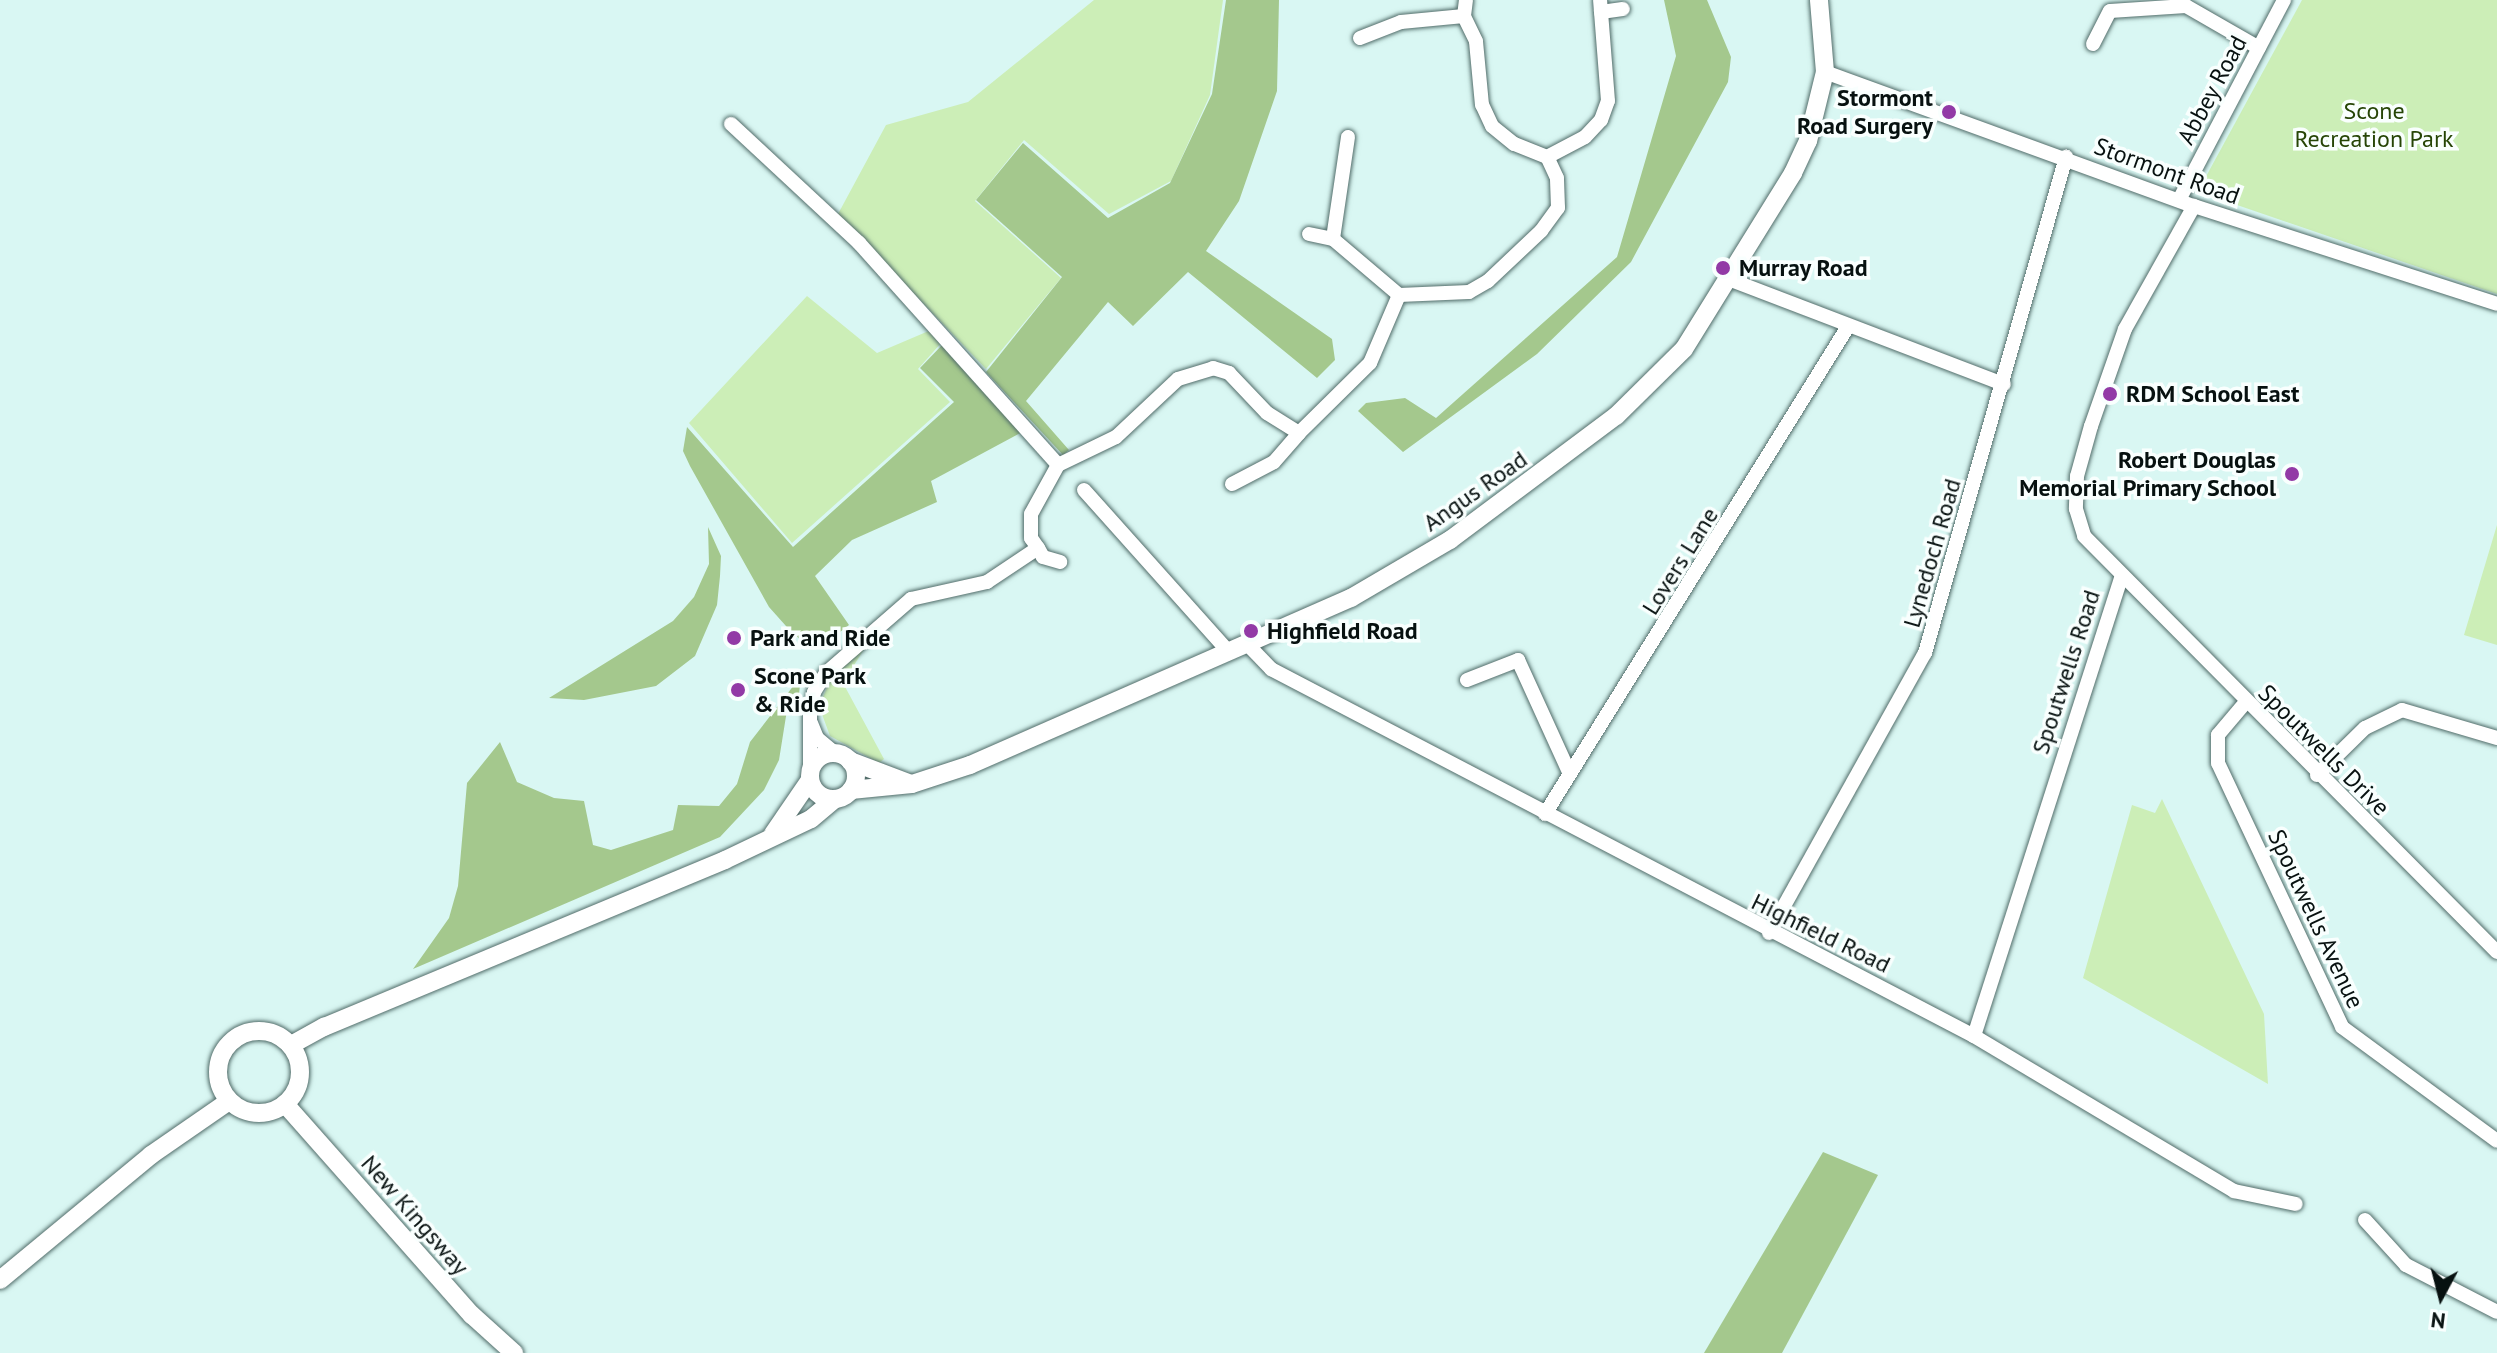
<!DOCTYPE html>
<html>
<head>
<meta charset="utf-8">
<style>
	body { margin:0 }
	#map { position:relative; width:2497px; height:1353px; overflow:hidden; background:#d9f7f3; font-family:"PT Sans",sans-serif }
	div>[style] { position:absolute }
	.green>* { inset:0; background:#cceeb7 }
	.forest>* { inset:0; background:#a4c88d }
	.roads { filter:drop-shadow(0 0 2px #516c69) drop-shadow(0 0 2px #516c69) }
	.minor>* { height:14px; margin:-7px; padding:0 7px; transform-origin:7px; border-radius:7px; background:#fff }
	.major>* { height:18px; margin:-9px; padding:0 9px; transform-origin:9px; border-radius:9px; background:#fff }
	.major>.ring { margin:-9px; padding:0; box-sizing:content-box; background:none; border:18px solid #fff; border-radius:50% }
	.dots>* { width:22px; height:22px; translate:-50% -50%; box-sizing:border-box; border:4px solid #f9fffe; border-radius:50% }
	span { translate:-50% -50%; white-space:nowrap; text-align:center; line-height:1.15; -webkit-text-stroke:7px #f9fffe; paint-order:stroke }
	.street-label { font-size:24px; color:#071110 }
	.poi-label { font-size:24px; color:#071110; font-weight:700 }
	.right { translate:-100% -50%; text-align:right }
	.left { translate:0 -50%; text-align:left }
	.park-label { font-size:24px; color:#264506 }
	.north { position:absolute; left:2401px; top:1257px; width:80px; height:80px; -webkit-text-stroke:6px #f9fffe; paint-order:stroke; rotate:187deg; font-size:22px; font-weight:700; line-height:32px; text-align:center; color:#071110 }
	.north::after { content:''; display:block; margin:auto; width:28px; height:36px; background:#071110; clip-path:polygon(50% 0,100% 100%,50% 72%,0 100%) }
</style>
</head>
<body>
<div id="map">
	<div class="green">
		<div style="clip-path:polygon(1094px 0,1223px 0,1210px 95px,1171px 181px,1109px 214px,1024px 140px,975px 201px,1061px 278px,986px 369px,838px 214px,886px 125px,968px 102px)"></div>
		<div style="clip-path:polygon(2302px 0,2497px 0,2497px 294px,2205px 194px,2203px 182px)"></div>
		<div style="clip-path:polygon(807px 296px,877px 353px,931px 330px,942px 342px,918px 369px,950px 402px,792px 543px,689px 423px)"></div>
		<div style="clip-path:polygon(2497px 525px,2497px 645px,2464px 635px)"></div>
		<div style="clip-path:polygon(866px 646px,843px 683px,884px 759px,879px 763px,830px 736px,819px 706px,834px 671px)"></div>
		<div style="clip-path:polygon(2162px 799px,2264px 1014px,2268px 1084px,2083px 978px,2132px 805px,2155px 813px)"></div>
	</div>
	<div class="forest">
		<div style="clip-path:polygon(1226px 0,1279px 0,1277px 91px,1239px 201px,1206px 251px,1332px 339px,1335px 360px,1317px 378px,1188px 272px,1133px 326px,1108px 302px,1026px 401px,1069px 450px,1063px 455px,986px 372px,1062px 277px,976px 200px,1023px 143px,1108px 218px,1170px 183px,1212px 94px)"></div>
		<div style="clip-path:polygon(1664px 0,1707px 0,1731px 57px,1728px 82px,1631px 262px,1537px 354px,1403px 452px,1358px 411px,1366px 403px,1405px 398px,1436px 418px,1617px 257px,1676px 56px)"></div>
		<div style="clip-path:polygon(944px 343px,1024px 431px,931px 481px,937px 502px,852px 540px,815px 576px,849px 625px,818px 649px,794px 635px,769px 607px,690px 466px,683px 451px,687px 427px,793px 547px,954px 402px,920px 368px)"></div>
		<div style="clip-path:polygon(708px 527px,721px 556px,720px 576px,717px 605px,695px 656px,656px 686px,584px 700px,549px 698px,673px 621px,694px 597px,709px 564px)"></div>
		<div style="clip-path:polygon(801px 676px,799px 694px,787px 710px,779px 760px,764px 790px,720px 837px,413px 969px,449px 918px,458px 886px,467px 783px,500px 742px,517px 782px,554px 798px,584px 801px,593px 845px,611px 850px,673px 830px,678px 805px,719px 806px,737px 784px,750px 742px)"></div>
		<div style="clip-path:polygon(1823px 1152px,1878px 1175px,1782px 1353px,1704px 1353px)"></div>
	</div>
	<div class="roads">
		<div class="minor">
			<div style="left:1601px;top:12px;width:22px;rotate:-8deg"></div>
			<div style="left:1360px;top:38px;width:44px;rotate:-21.3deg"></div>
			<div style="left:1401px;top:22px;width:63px;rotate:-5.4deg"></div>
			<div style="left:2093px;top:44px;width:37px;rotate:-63deg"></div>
			<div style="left:2110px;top:11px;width:76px;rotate:-3.8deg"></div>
			<div style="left:2186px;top:6px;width:84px;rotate:29.9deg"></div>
			<div style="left:1825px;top:72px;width:393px;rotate:20deg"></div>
			<div style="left:2194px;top:206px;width:318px;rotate:17.9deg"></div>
			<div style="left:731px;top:124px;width:175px;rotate:42.9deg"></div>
			<div style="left:859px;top:243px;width:298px;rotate:48.1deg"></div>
			<div style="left:1348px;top:137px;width:103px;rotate:98.4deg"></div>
			<div style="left:1333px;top:239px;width:87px;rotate:40.3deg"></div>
			<div style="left:1547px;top:157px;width:43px;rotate:-27.8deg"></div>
			<div style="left:1585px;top:137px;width:23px;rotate:-47deg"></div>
			<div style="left:1601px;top:120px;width:20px;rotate:-70deg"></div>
			<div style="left:1608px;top:101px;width:101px;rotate:-94.5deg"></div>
			<div style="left:2179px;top:200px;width:226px;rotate:-62.3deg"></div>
			<div style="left:2194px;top:206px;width:141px;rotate:119.3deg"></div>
			<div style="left:2125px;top:329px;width:103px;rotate:109.3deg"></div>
			<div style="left:2091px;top:426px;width:52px;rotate:105.6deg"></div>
			<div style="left:2077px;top:476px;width:33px;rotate:92deg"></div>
			<div style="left:2076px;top:509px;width:28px;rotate:73deg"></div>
			<div style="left:2084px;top:536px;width:586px;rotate:45.21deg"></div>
			<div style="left:1309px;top:234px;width:25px;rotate:12deg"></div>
			<div style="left:1731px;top:280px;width:292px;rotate:20.9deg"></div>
			<div style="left:1232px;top:484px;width:47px;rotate:-27.6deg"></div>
			<div style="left:1274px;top:462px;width:38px;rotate:-49deg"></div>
			<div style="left:1084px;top:490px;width:217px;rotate:48.2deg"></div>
			<div style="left:1038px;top:548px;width:10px;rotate:61deg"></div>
			<div style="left:1043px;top:557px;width:18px;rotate:16deg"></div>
			<div style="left:1247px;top:644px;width:35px;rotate:46deg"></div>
			<div style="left:1271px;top:669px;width:793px;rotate:27.57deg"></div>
			<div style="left:1974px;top:1036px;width:303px;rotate:30.8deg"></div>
			<div style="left:2234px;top:1191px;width:63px;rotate:11.8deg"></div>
			<div style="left:1467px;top:680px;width:55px;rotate:-21.4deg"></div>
			<div style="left:1518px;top:660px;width:125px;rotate:65.5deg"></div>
			<div style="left:2245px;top:703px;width:42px;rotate:130.2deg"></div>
			<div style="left:2218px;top:735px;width:28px;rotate:90deg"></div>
			<div style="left:2218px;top:763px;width:292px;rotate:64.8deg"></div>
			<div style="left:2342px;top:1027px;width:192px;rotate:36.3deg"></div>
			<div style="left:811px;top:723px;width:16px;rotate:68deg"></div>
			<div style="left:817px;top:738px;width:23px;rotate:40deg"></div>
			<div style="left:810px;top:770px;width:57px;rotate:-90deg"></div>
			<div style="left:810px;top:713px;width:21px;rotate:-79deg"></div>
			<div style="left:814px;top:692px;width:22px;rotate:-58deg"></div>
			<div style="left:826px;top:673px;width:113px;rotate:-41deg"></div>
			<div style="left:911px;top:599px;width:78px;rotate:-12.6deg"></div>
			<div style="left:987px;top:582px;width:61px;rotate:-33.7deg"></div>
			<div style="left:1038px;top:548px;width:12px;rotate:-125deg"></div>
			<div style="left:1031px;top:538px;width:24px;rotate:-90deg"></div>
			<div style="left:1031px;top:514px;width:56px;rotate:-61.1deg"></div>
			<div style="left:1058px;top:465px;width:64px;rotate:-25.8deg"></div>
			<div style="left:1116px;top:437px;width:85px;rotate:-43.1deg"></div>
			<div style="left:1178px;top:379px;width:37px;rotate:-17deg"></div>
			<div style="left:1213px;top:368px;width:17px;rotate:17deg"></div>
			<div style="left:1229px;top:373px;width:55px;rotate:46.5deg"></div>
			<div style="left:1267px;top:413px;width:38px;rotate:32deg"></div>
			<div style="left:1299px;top:433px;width:100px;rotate:-44.6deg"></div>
			<div style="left:1370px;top:363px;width:74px;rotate:-66.9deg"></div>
			<div style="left:1399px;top:295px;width:70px;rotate:-2.5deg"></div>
			<div style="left:1469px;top:292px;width:22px;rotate:-30deg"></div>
			<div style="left:1488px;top:281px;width:73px;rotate:-43.3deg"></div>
			<div style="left:1541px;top:231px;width:29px;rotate:-54deg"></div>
			<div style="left:1558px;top:208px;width:30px;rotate:-92deg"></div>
			<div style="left:1557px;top:178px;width:23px;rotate:-115deg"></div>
			<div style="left:1547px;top:157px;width:35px;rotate:-158deg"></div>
			<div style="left:1514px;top:144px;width:28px;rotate:-141deg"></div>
			<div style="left:1492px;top:126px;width:23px;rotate:-115deg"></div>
			<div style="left:1482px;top:105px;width:64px;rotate:-95.4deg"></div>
			<div style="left:1476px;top:41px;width:28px;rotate:-116deg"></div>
			<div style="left:1464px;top:16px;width:16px;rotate:-83deg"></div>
			<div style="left:2317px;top:775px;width:67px;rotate:-44.4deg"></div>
			<div style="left:2365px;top:728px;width:41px;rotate:-25.9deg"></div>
			<div style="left:2402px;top:710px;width:99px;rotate:16.4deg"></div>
			<div style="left:1545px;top:814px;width:572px;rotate:-58.14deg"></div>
			<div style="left:1769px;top:933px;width:321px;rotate:-60.9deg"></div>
			<div style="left:1925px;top:653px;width:516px;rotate:-74.13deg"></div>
			<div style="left:1974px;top:1036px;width:481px;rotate:-72.2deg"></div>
			<div style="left:2365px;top:1220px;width:61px;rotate:47.7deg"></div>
			<div style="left:2406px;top:1265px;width:102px;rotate:27.3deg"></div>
		</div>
		<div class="major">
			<div class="ring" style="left:810px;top:753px;width:28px;height:28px"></div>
			<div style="left:850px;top:761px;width:65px;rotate:20.7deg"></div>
			<div style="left:851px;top:790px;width:61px;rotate:-5.6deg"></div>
			<div style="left:912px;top:784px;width:61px;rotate:-18.1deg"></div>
			<div style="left:970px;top:765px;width:416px;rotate:-23.7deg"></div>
			<div style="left:1351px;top:598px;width:115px;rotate:-30.4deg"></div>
			<div style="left:1450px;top:540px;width:207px;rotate:-36.8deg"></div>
			<div style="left:1616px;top:416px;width:95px;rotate:-44.6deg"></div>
			<div style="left:1684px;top:349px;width:207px;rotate:-58.2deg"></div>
			<div style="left:1793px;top:173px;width:35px;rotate:-65deg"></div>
			<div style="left:1808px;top:141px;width:71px;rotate:-76.2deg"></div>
			<div style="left:1825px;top:72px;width:72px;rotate:-94.8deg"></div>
			<div style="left:773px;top:834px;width:65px;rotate:-55.6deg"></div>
			<div class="ring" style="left:218px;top:1031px;width:64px;height:64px"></div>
			<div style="left:291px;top:1045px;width:38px;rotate:-29deg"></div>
			<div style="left:324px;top:1027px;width:434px;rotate:-22.6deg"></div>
			<div style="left:725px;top:860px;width:95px;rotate:-25.5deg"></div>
			<div style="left:811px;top:819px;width:31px;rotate:-40deg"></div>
			<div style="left:285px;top:1104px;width:282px;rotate:48.5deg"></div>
			<div style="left:472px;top:1315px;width:57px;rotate:42.1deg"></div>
			<div style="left:0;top:1280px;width:196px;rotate:-39.6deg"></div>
			<div style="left:151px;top:1155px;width:95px;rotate:-34.7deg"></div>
		</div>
	</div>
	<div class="dots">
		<div style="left:1949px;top:112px;background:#923aa6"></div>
		<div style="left:1723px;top:268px;background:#923aa6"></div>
		<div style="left:2110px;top:394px;background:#923aa6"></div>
		<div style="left:2292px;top:474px;background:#923aa6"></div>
		<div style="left:1251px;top:631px;background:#923aa6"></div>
		<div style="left:734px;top:638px;background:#923aa6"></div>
		<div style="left:738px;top:690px;background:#923aa6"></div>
	</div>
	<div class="street-label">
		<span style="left:2212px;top:90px;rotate:-62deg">Abbey Road</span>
		<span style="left:2167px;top:171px;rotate:20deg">Stormont Road</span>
		<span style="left:1475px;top:491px;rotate:-35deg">Angus Road</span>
		<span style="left:1932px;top:553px;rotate:-74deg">Lynedoch Road</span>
		<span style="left:1680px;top:561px;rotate:-58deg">Lovers Lane</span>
		<span style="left:2066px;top:672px;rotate:-72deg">Spoutwells Road</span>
		<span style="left:2324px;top:750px;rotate:45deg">Spoutwells Drive</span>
		<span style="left:2316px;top:919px;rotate:65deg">Spoutwells Avenue</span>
		<span style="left:1821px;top:933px;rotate:26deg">Highfield Road</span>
		<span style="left:415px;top:1215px;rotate:49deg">New Kingsway</span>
	</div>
	<div class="poi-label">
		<span class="right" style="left:1933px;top:112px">Stormont<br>Road Surgery</span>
		<span class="left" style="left:1739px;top:268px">Murray Road</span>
		<span class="left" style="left:2126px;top:394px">RDM School East</span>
		<span class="right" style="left:2276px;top:474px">Robert Douglas<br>Memorial Primary School</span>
		<span class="left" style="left:1267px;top:631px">Highfield Road</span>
		<span class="left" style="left:750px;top:638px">Park and Ride</span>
		<span class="left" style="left:754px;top:690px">Scone Park<br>&amp; Ride</span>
	</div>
	<div class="park-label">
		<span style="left:2374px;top:125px">Scone<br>Recreation Park</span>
	</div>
	<div class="north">N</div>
</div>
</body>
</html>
